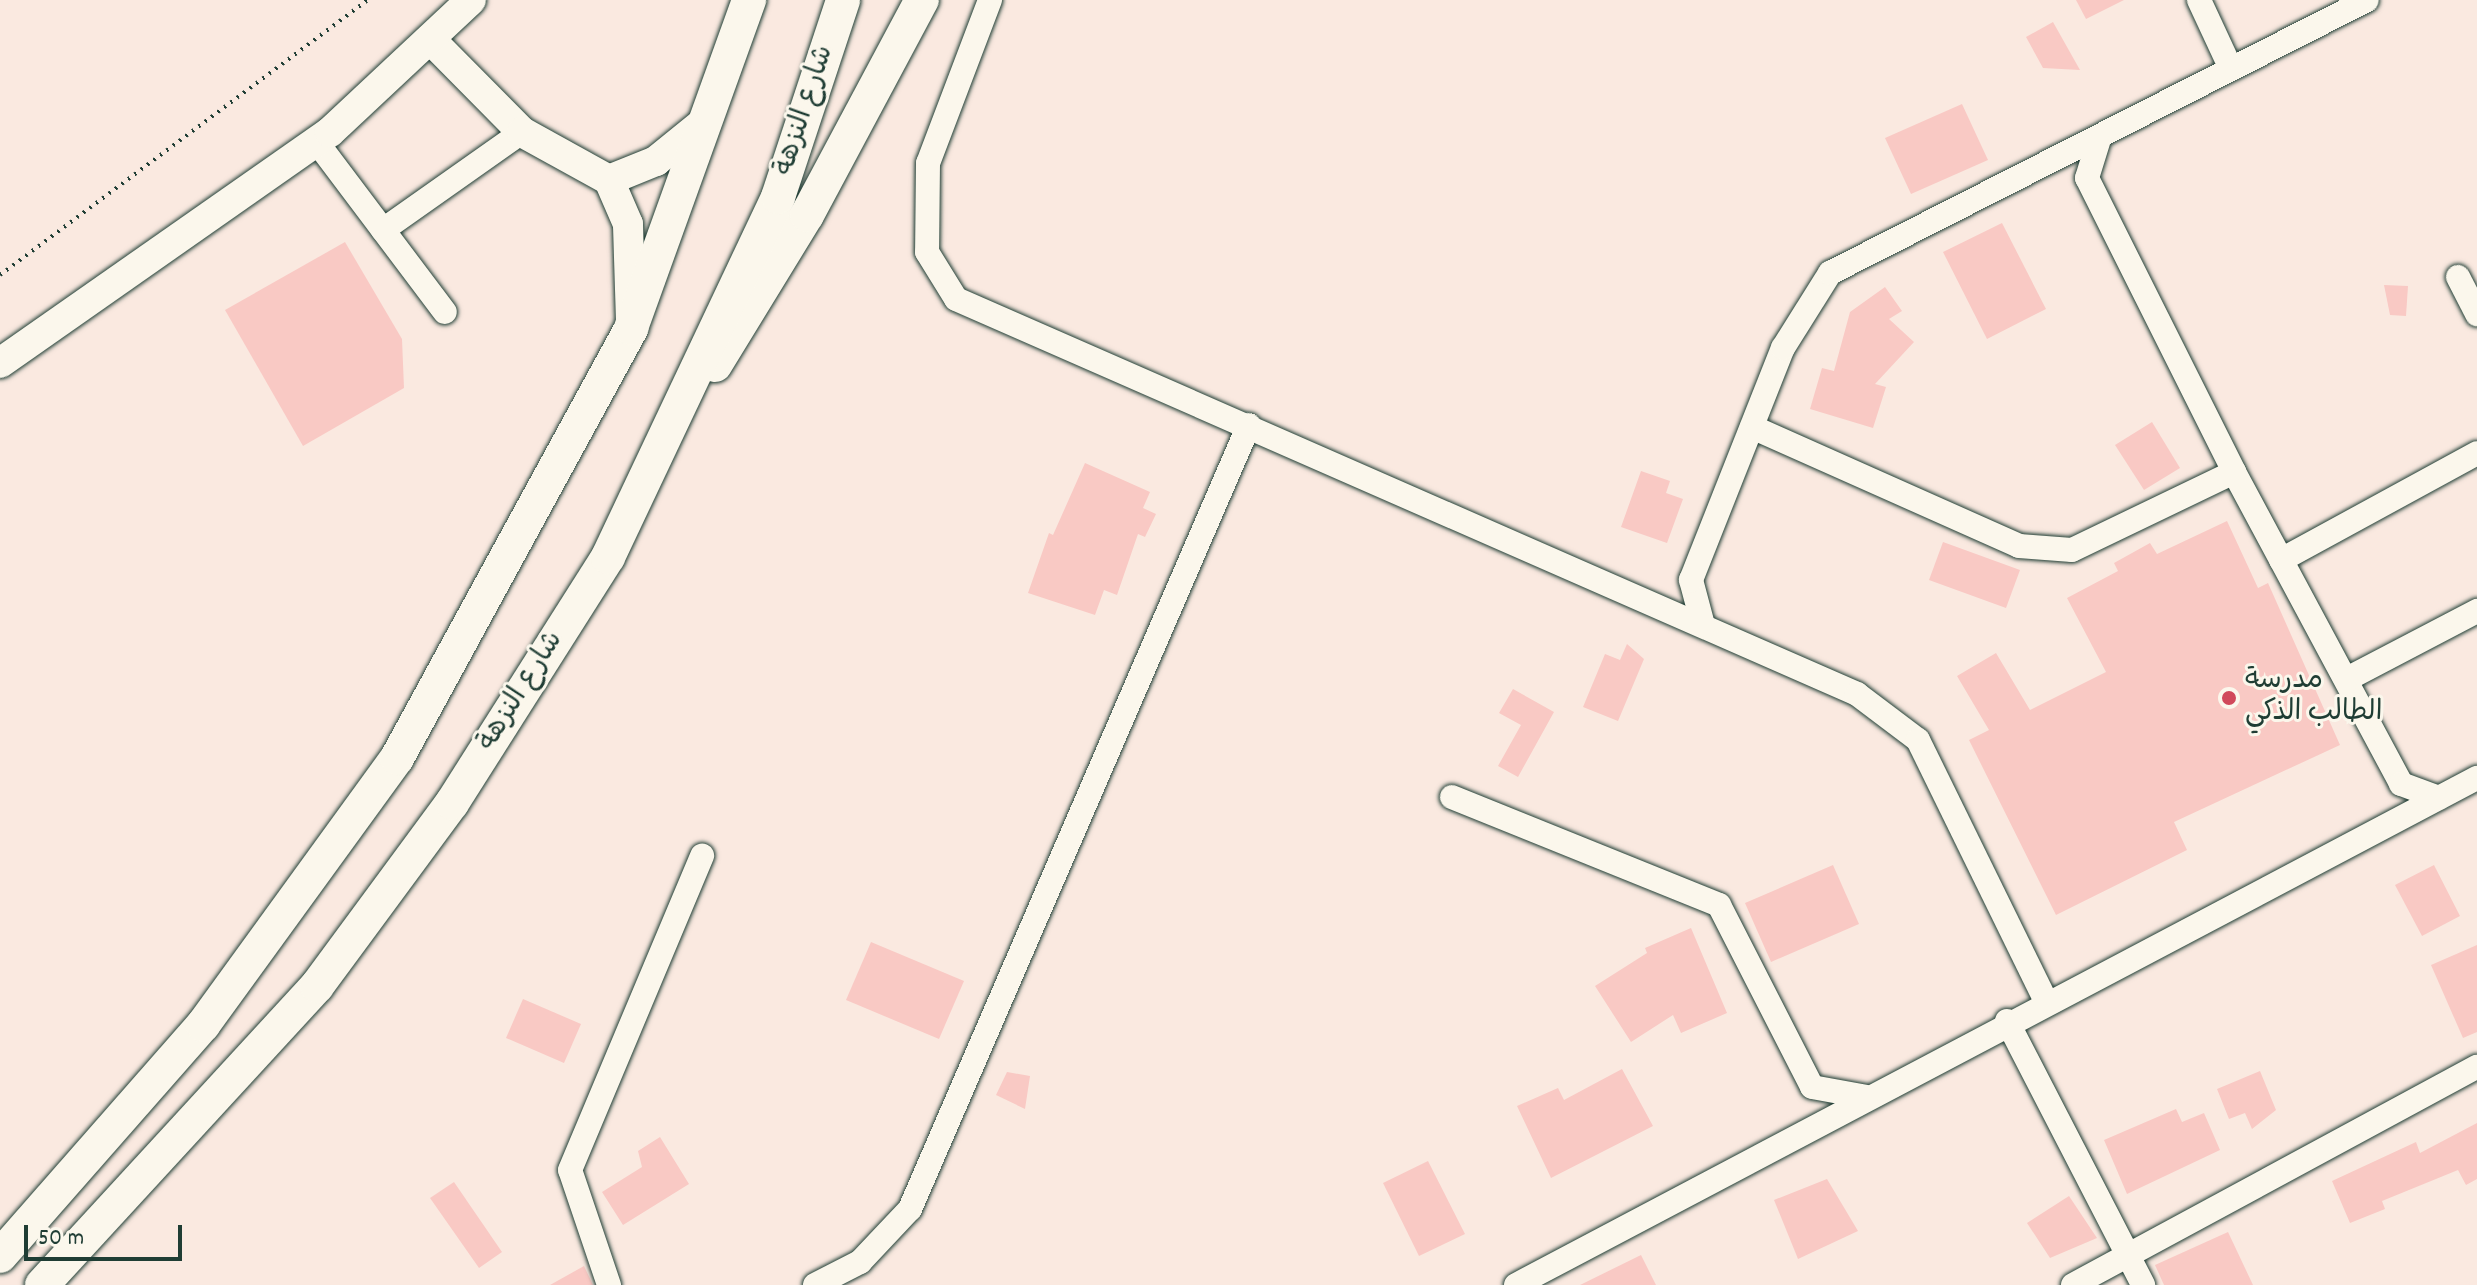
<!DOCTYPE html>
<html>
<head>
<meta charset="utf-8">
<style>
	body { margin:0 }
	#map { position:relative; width:2477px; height:1285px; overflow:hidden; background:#fae9e0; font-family:Dekko,"Playpen Sans Arabic",sans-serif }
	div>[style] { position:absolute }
	.building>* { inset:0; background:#f9c9c4 }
	.path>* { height:4px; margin-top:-2px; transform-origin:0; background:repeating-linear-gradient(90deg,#1f3d34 0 2px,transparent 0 8px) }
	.roads { filter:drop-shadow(0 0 2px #1f3d34) drop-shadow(0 0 2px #1f3d34) }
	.minor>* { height:24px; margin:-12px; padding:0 12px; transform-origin:12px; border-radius:12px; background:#fbf7ec }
	.tertiary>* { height:30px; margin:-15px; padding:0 15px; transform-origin:15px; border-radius:15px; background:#fbf7ec }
	.secondary>* { height:34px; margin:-17px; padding:0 17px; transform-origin:17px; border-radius:17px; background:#fbf7ec }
	.dots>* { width:22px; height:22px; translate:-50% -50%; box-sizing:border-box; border:4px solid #fbf7ec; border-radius:50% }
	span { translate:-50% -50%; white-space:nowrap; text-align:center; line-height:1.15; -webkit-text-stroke:6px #fbf7ec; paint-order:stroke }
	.street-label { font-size:28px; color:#1f3d34 }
	.poi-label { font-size:28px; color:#1f3d34 }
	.left { translate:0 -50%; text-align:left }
	.scale { position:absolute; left:24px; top:1225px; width:158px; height:36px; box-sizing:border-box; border:4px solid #1f3d34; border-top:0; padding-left:10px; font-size:24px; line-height:28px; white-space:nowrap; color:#1f3d34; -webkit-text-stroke:6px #fbf7ec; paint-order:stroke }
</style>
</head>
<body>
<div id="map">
	<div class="building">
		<div style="clip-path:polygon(2076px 0,2124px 0,2086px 19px)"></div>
		<div style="clip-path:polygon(2053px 22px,2080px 70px,2043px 68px,2026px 37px)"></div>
		<div style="clip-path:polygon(1962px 104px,1988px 160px,1911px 194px,1885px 138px)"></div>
		<div style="clip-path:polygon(2002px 223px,2046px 309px,1987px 339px,1943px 252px)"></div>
		<div style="clip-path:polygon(345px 242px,402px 339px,404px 388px,303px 446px,225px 310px)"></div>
		<div style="clip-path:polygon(2384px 285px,2408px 286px,2406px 316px,2390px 315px)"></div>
		<div style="clip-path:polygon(1885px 287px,1902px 311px,1889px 319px,1914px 342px,1875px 384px,1886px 387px,1873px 428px,1810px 409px,1822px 368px,1834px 371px,1850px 312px)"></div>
		<div style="clip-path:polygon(2152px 422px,2180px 468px,2144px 490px,2115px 445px)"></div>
		<div style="clip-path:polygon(1085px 463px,1150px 492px,1143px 508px,1156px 514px,1145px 537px,1138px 534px,1117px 595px,1104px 590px,1095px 615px,1028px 593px,1049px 533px,1053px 535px)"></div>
		<div style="clip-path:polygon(1641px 471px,1670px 481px,1666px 493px,1683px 499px,1667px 543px,1621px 527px)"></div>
		<div style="clip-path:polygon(2227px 521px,2258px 588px,2268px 583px,2340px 745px,2174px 822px,2187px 850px,2056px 915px,1969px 740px,1989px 730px,1957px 676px,1996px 653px,2030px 710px,2106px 672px,2067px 598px,2118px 571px,2114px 563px,2150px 543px,2157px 554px)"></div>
		<div style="clip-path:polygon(1943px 542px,2020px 570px,2006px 608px,1929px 580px)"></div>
		<div style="clip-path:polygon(1627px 644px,1644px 659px,1618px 721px,1583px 707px,1605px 654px,1620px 660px)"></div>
		<div style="clip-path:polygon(1513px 689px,1554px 712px,1518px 777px,1498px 766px,1521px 725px,1499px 713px)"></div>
		<div style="clip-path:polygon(1833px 865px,1859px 924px,1771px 962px,1745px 903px)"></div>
		<div style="clip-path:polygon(2434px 865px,2460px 916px,2422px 936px,2395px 885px)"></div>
		<div style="clip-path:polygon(1691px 928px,1727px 1013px,1681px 1033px,1673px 1015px,1631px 1042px,1595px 986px,1647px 953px,1645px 948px)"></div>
		<div style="clip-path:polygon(871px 942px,964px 981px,939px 1039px,846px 1000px)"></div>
		<div style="clip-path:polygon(2477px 945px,2477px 1032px,2463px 1038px,2431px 965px)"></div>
		<div style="clip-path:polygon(523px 999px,581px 1024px,564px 1063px,506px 1038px)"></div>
		<div style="clip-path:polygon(1622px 1069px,1653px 1126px,1551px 1178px,1517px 1106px,1558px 1088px,1564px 1100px)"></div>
		<div style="clip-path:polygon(2260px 1071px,2276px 1110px,2252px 1129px,2245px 1113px,2229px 1119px,2217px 1089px)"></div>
		<div style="clip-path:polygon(1007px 1072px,1030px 1076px,1025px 1109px,996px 1095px)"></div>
		<div style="clip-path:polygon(2176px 1109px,2182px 1122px,2204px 1113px,2220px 1150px,2127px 1194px,2104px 1140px)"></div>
		<div style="clip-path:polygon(2477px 1123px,2477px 1179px,2466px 1185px,2458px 1170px,2382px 1201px,2385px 1209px,2350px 1223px,2332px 1181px,2416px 1142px,2420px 1153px)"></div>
		<div style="clip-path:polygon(660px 1137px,689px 1184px,623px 1225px,602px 1192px,642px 1167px,638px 1151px)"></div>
		<div style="clip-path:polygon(1428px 1161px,1465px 1234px,1419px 1256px,1383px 1183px)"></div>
		<div style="clip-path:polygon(1827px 1179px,1858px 1231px,1798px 1259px,1774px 1200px)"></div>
		<div style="clip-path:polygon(454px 1182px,502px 1252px,479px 1268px,430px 1198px)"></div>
		<div style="clip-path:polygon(2069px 1196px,2097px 1238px,2050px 1258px,2027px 1223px)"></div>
		<div style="clip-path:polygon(2228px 1232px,2253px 1285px,2164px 1285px,2155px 1265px)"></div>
		<div style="clip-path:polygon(1641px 1255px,1656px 1285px,1580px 1285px)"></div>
		<div style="clip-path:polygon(584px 1266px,593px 1285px,550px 1285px)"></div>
	</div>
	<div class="path">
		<div style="left:0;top:275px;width:459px;rotate:-36.8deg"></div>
	</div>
	<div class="roads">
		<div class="minor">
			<div style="left:990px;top:0;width:174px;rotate:110.8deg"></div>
			<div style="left:928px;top:163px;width:89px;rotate:90.6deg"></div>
			<div style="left:927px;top:252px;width:55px;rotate:58.3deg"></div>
			<div style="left:956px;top:299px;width:984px;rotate:23.67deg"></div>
			<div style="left:1857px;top:694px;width:76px;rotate:37deg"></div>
			<div style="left:1918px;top:740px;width:291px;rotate:63.9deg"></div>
			<div style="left:2199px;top:0;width:76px;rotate:65.1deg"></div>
			<div style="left:2100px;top:136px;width:44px;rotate:107.2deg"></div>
			<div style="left:2087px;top:178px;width:329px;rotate:63.4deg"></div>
			<div style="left:2234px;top:472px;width:354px;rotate:61.8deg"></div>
			<div style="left:2401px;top:784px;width:40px;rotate:20.2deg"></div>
			<div style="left:316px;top:141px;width:214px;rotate:53deg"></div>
			<div style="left:383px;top:230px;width:170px;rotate:-35.2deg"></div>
			<div style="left:2458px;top:277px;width:42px;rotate:62.8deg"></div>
			<div style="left:1752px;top:427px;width:292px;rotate:24deg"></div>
			<div style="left:2019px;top:546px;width:53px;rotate:4.3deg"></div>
			<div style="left:2072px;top:550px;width:180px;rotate:-25.7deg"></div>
			<div style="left:2281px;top:560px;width:223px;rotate:-28.6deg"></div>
			<div style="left:1703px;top:625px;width:47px;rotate:-104.9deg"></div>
			<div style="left:1691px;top:580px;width:250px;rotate:-68.4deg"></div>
			<div style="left:1783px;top:348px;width:89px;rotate:-57.9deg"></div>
			<div style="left:1830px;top:273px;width:602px;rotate:-26.95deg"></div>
			<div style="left:2347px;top:679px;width:147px;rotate:-27.6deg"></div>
			<div style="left:1452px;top:797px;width:288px;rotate:22deg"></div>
			<div style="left:1719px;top:905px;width:204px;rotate:62.9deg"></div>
			<div style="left:1812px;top:1087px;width:56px;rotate:10.3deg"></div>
			<div style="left:2007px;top:1021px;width:297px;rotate:62.7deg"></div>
			<div style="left:609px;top:1285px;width:121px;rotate:-108.7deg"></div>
			<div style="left:570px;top:1170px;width:341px;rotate:-67.2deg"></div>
			<div style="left:815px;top:1285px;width:51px;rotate:-27.1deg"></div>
			<div style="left:860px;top:1262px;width:73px;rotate:-46.7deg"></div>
			<div style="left:910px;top:1209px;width:854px;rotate:-66.62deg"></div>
			<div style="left:1516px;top:1285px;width:1087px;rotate:-27.82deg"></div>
			<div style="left:2073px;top:1285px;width:459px;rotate:-28.4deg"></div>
		</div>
		<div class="tertiary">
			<div style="left:430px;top:39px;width:131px;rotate:45.3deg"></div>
			<div style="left:522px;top:132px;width:99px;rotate:28.9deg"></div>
			<div style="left:631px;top:321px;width:97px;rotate:-91.8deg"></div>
			<div style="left:628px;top:224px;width:48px;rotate:-113.4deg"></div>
			<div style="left:609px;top:180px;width:51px;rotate:-22deg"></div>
			<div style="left:656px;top:161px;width:62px;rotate:-39.1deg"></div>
			<div style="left:0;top:363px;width:403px;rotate:-35deg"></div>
			<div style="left:330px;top:132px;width:193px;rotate:-43.1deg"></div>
		</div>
		<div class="secondary">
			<div style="left:715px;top:365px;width:176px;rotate:-58.5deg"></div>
			<div style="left:807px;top:215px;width:244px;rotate:-61.9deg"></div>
			<div style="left:0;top:1256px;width:308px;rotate:-48.7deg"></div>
			<div style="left:203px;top:1025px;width:330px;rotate:-54deg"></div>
			<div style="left:397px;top:758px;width:490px;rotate:-61.4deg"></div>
			<div style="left:631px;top:328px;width:349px;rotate:-70.2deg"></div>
			<div style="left:42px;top:1285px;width:406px;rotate:-47.4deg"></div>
			<div style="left:317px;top:986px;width:227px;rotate:-53.6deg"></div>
			<div style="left:452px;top:803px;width:291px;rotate:-57.6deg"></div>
			<div style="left:608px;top:557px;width:398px;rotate:-64.7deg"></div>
			<div style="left:778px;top:197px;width:207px;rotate:-71.7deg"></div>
		</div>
	</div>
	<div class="dots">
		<div style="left:2229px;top:698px;background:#d1495b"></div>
	</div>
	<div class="street-label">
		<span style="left:806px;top:111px;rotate:-72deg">شارع النزهة</span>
		<span style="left:522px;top:692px;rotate:-58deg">شارع النزهة</span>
	</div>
	<div class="poi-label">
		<span class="left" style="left:2245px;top:698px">مدرسة<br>الطالب الذكي</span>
	</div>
	<div class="scale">50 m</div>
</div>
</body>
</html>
